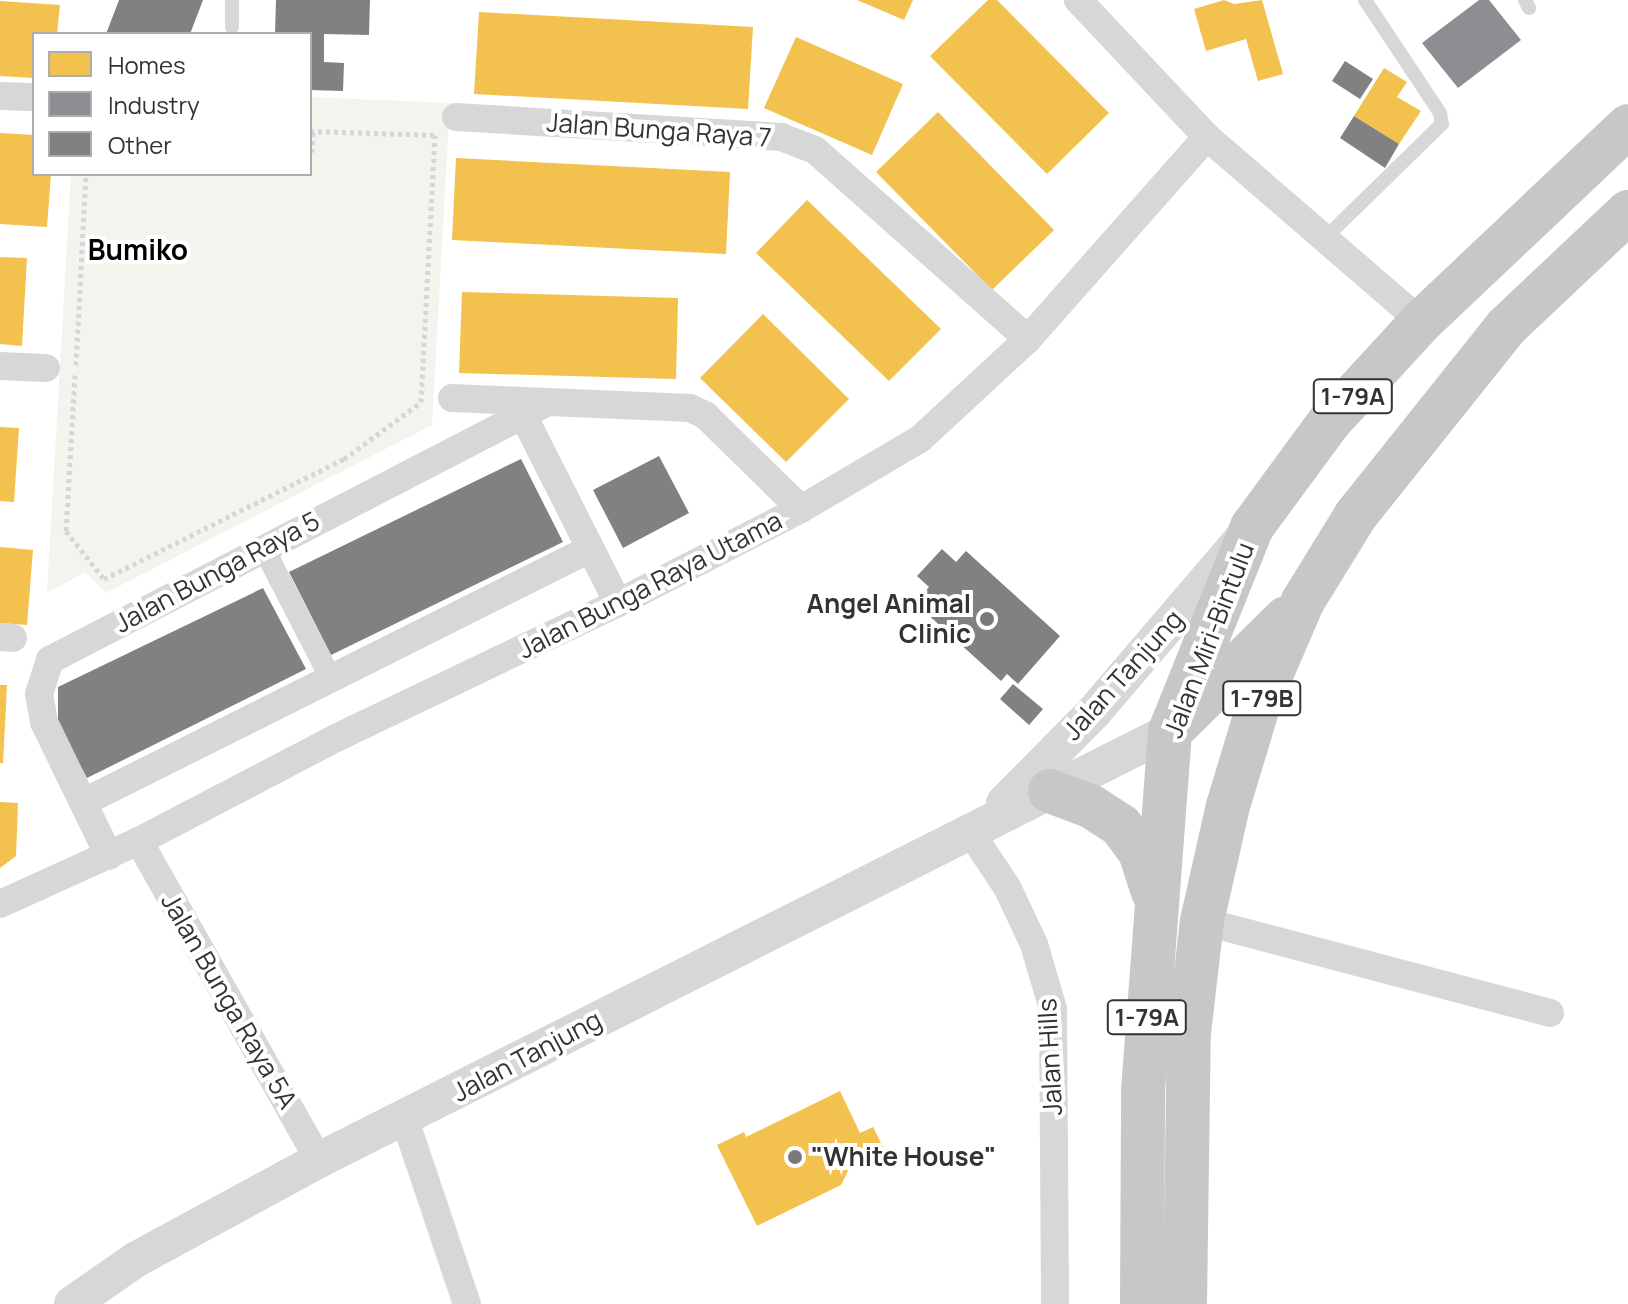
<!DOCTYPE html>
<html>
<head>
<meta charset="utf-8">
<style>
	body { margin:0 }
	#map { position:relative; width:1628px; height:1304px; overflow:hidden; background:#fff; font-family:Manrope,sans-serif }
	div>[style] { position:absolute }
	.green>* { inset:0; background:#f1f5ed }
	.homes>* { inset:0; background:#f2c14e }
	.industry>* { inset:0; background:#8d8d92 }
	.building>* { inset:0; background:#818181 }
	.path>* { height:5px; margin-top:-2.5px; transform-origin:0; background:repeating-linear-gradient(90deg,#d6d6d6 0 4px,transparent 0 8px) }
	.service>* { height:14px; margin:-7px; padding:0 7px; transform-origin:7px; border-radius:7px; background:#d7d7d7 }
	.pedestrian>* { height:22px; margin:-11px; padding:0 11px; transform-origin:11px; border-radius:11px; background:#d7d7d7 }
	.minor>* { height:28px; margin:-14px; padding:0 14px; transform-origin:14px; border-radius:14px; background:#d7d7d7 }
	.tertiary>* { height:36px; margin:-18px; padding:0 18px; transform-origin:18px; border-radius:18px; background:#d7d7d7 }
	.trunk>* { height:44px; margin:-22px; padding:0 22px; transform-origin:22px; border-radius:22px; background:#c7c7c7 }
	.dots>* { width:22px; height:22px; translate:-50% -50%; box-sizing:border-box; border:4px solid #fff; border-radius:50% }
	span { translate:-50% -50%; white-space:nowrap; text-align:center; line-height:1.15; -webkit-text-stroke:8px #fff; paint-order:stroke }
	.shield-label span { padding:2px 6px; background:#fff; border:2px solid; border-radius:6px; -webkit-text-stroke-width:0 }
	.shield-label { font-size:24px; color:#333; font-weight:700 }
	.street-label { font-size:26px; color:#333 }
	.poi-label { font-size:26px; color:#333; font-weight:700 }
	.right { translate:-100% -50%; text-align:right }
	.left { translate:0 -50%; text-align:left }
	.neighbourhood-label { font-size:28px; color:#000; font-weight:700 }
	.legend { position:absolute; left:32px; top:32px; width:280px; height:144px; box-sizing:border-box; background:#fff; border:2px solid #adadad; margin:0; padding:10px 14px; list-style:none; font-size:24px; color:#333 }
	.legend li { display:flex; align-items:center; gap:16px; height:40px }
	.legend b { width:40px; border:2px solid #adadad }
</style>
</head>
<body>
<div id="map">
	<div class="green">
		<div style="clip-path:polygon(310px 97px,450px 103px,432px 425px,106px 593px,85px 572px,47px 593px,71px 174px,310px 174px)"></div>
	</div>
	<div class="homes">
		<div style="clip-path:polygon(857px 0,913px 0,904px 20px)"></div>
		<div style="clip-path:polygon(988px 0,997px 0,1109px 113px,1047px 174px,930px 56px)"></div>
		<div style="clip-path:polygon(1224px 0,1234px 4px,1262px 0,1283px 74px,1258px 81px,1246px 39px,1206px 51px,1194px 9px)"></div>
		<div style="clip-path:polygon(0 1px,60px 5px,57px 34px,34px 34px,34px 78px,0 76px)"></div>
		<div style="clip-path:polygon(479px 12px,753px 27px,748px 109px,474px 94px)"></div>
		<div style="clip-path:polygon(796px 37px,903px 84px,872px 155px,764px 108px)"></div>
		<div style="clip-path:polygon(1384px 68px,1407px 82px,1397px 97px,1421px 111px,1399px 144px,1354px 116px)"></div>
		<div style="clip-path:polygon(938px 112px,1054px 230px,992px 290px,876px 172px)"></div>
		<div style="clip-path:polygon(0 133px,34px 135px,34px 174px,51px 174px,47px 227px,0 224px)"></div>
		<div style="clip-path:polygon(456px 158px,730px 172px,726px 254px,452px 240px)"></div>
		<div style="clip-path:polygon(807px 200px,941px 329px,889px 381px,756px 253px)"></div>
		<div style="clip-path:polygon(0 257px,27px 258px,22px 346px,0 344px)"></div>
		<div style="clip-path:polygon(462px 292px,678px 298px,676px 379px,459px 373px)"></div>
		<div style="clip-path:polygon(763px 314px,849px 399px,786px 462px,700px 378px)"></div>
		<div style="clip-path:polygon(0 427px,19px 428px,14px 502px,0 501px)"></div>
		<div style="clip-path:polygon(0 547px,33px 550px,27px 625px,0 623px)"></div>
		<div style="clip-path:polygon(0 685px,7px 685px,3px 763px,0 763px)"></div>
		<div style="clip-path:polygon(0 802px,18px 803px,16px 856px,0 868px)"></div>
		<div style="clip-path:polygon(840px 1091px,860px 1133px,873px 1127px,884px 1149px,851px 1165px,841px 1185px,757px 1226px,717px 1145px,744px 1132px,746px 1137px)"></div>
	</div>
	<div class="industry">
		<div style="clip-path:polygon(1479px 0,1489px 0,1521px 40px,1458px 88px,1422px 43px)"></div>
	</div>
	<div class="building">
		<div style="clip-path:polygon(119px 0,203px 0,190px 34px,106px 34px)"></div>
		<div style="clip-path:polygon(276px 0,370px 0,369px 35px,324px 34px,324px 62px,344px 63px,343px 91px,310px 90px,310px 34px,275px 34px)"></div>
		<div style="clip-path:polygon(1345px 61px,1373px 79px,1360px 99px,1332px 81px)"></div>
		<div style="clip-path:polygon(1354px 116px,1399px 144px,1385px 168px,1340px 138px)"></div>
		<div style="clip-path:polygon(659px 456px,689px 513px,623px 548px,593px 490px)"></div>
		<div style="clip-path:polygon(521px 459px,563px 542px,331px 655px,289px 572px)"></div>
		<div style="clip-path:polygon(942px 549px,956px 562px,966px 551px,1060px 636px,1018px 684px,1007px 674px,1001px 681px,915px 603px,929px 587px,917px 576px)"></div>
		<div style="clip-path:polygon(263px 588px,306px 669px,87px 778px,58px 725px,58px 687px)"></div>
		<div style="clip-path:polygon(1013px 684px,1043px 709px,1029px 725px,1000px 699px)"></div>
	</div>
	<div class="path">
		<div style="left:310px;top:131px;width:125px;rotate:1.8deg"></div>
		<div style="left:312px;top:152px;width:21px;rotate:-87deg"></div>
		<div style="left:76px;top:365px;width:191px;rotate:-87deg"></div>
		<div style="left:75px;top:375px;width:156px;rotate:93.3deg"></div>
		<div style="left:66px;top:531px;width:61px;rotate:51.6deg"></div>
		<div style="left:104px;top:579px;width:268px;rotate:-26.6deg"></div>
		<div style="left:344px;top:459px;width:96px;rotate:-36.5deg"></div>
		<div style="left:421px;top:402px;width:267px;rotate:-87deg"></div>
	</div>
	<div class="service">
		<div style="left:1525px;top:0;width:9px;rotate:63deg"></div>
		<div style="left:232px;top:27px;width:27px;rotate:-90deg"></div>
		<div style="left:1323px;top:240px;width:166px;rotate:-44.3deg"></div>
		<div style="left:1442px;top:124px;width:11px;rotate:-100deg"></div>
		<div style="left:1440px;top:113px;width:136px;rotate:-123.6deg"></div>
	</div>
	<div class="pedestrian">
		<div style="left:263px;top:547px;width:148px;rotate:62.7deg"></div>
	</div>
	<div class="minor">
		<div style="left:1078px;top:0;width:188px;rotate:46.7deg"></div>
		<div style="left:1207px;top:137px;width:283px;rotate:40.8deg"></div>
		<div style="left:0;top:96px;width:34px;rotate:2deg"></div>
		<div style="left:456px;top:117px;width:326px;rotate:3.5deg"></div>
		<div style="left:781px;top:137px;width:36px;rotate:21deg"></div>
		<div style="left:815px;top:150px;width:285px;rotate:41.6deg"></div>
		<div style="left:0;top:366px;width:46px;rotate:2.5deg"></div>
		<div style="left:452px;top:398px;width:238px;rotate:2.4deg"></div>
		<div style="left:690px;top:408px;width:17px;rotate:25deg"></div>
		<div style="left:705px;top:415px;width:134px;rotate:44.4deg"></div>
		<div style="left:522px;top:413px;width:213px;rotate:63.2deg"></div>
		<div style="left:0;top:637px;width:13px;rotate:4deg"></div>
		<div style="left:86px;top:801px;width:561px;rotate:-26.57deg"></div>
		<div style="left:969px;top:830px;width:69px;rotate:56.3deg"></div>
		<div style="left:1007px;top:887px;width:63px;rotate:64.7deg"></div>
		<div style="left:1034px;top:944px;width:68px;rotate:73.7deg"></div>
		<div style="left:1053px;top:1009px;width:295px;rotate:89.6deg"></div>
		<div style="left:139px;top:841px;width:366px;rotate:60.6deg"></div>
		<div style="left:109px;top:856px;width:149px;rotate:-115.9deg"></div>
		<div style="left:44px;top:722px;width:28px;rotate:-100deg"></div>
		<div style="left:39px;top:694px;width:36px;rotate:-72deg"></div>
		<div style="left:50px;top:660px;width:561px;rotate:-27.39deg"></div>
		<div style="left:0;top:904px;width:153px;rotate:-24.4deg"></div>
		<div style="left:139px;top:841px;width:222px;rotate:-27.6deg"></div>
		<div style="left:336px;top:738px;width:313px;rotate:-25.6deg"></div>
		<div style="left:618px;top:603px;width:206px;rotate:-27.2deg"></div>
		<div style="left:801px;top:509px;width:138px;rotate:-30.5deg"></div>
		<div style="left:920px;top:439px;width:147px;rotate:-42.8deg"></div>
		<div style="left:1028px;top:339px;width:270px;rotate:-48.5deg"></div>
		<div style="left:1202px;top:921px;width:360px;rotate:14.8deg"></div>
		<div style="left:405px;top:1120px;width:194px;rotate:71.4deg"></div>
	</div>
	<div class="tertiary">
		<div style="left:1004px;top:803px;width:128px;rotate:-45.3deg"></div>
		<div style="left:1094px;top:712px;width:225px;rotate:-49.5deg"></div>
		<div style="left:72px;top:1304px;width:77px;rotate:-34.9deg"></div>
		<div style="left:135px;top:1260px;width:209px;rotate:-28.5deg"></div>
		<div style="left:319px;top:1160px;width:953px;rotate:-26.75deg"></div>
	</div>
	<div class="trunk">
		<div style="left:1178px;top:724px;width:151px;rotate:-44.5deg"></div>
		<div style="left:1050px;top:791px;width:45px;rotate:20.9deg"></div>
		<div style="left:1092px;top:807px;width:35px;rotate:33deg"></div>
		<div style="left:1121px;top:826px;width:32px;rotate:54deg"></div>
		<div style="left:1140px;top:852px;width:42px;rotate:72deg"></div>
		<div style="left:1142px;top:1304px;width:213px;rotate:-89.7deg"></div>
		<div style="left:1143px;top:1091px;width:361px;rotate:-85.7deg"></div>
		<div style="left:1170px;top:731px;width:220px;rotate:-68.1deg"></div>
		<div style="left:1252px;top:527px;width:132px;rotate:-53.7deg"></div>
		<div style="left:1330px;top:421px;width:134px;rotate:-47.4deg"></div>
		<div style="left:1421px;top:322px;width:285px;rotate:-43.4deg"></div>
		<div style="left:1185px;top:1304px;width:271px;rotate:-89.2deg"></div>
		<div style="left:1189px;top:1033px;width:113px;rotate:-83.4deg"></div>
		<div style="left:1202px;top:921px;width:118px;rotate:-77.3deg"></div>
		<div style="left:1228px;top:806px;width:108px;rotate:-73.2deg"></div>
		<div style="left:1259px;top:703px;width:111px;rotate:-66.7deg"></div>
		<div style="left:1303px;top:601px;width:101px;rotate:-58.4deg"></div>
		<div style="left:1356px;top:515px;width:241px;rotate:-51.4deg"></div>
		<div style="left:1506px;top:327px;width:168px;rotate:-43.3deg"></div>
	</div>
	<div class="dots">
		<div style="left:987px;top:619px;background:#7a7a7a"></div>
		<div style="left:795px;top:1157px;background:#7a7a7a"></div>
	</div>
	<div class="shield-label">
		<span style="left:1353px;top:396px">1-79A</span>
		<span style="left:1262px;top:698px">1-79B</span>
		<span style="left:1147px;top:1017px">1-79A</span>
	</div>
	<div class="street-label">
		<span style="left:659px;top:130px;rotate:4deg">Jalan Bunga Raya 7</span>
		<span style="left:217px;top:572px;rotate:-28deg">Jalan Bunga Raya 5</span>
		<span style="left:650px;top:585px;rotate:-27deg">Jalan Bunga Raya Utama</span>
		<span style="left:1209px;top:640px;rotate:-69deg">Jalan Miri-Bintulu</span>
		<span style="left:1123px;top:675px;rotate:-48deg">Jalan Tanjung</span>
		<span style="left:229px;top:1001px;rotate:60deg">Jalan Bunga Raya 5A</span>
		<span style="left:527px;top:1056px;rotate:-28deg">Jalan Tanjung</span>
		<span style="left:1050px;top:1057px;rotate:-93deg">Jalan Hills</span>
	</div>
	<div class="poi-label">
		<span class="right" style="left:971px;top:619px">Angel Animal<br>Clinic</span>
		<span class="left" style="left:811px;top:1157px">"White House"</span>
	</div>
	<div class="neighbourhood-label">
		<span style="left:138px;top:249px">Bumiko</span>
	</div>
	<ul class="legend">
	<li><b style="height:22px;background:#f2c14e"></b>Homes</li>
	<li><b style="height:22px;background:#8d8d92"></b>Industry</li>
	<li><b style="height:22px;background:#818181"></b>Other</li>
	</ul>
</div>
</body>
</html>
